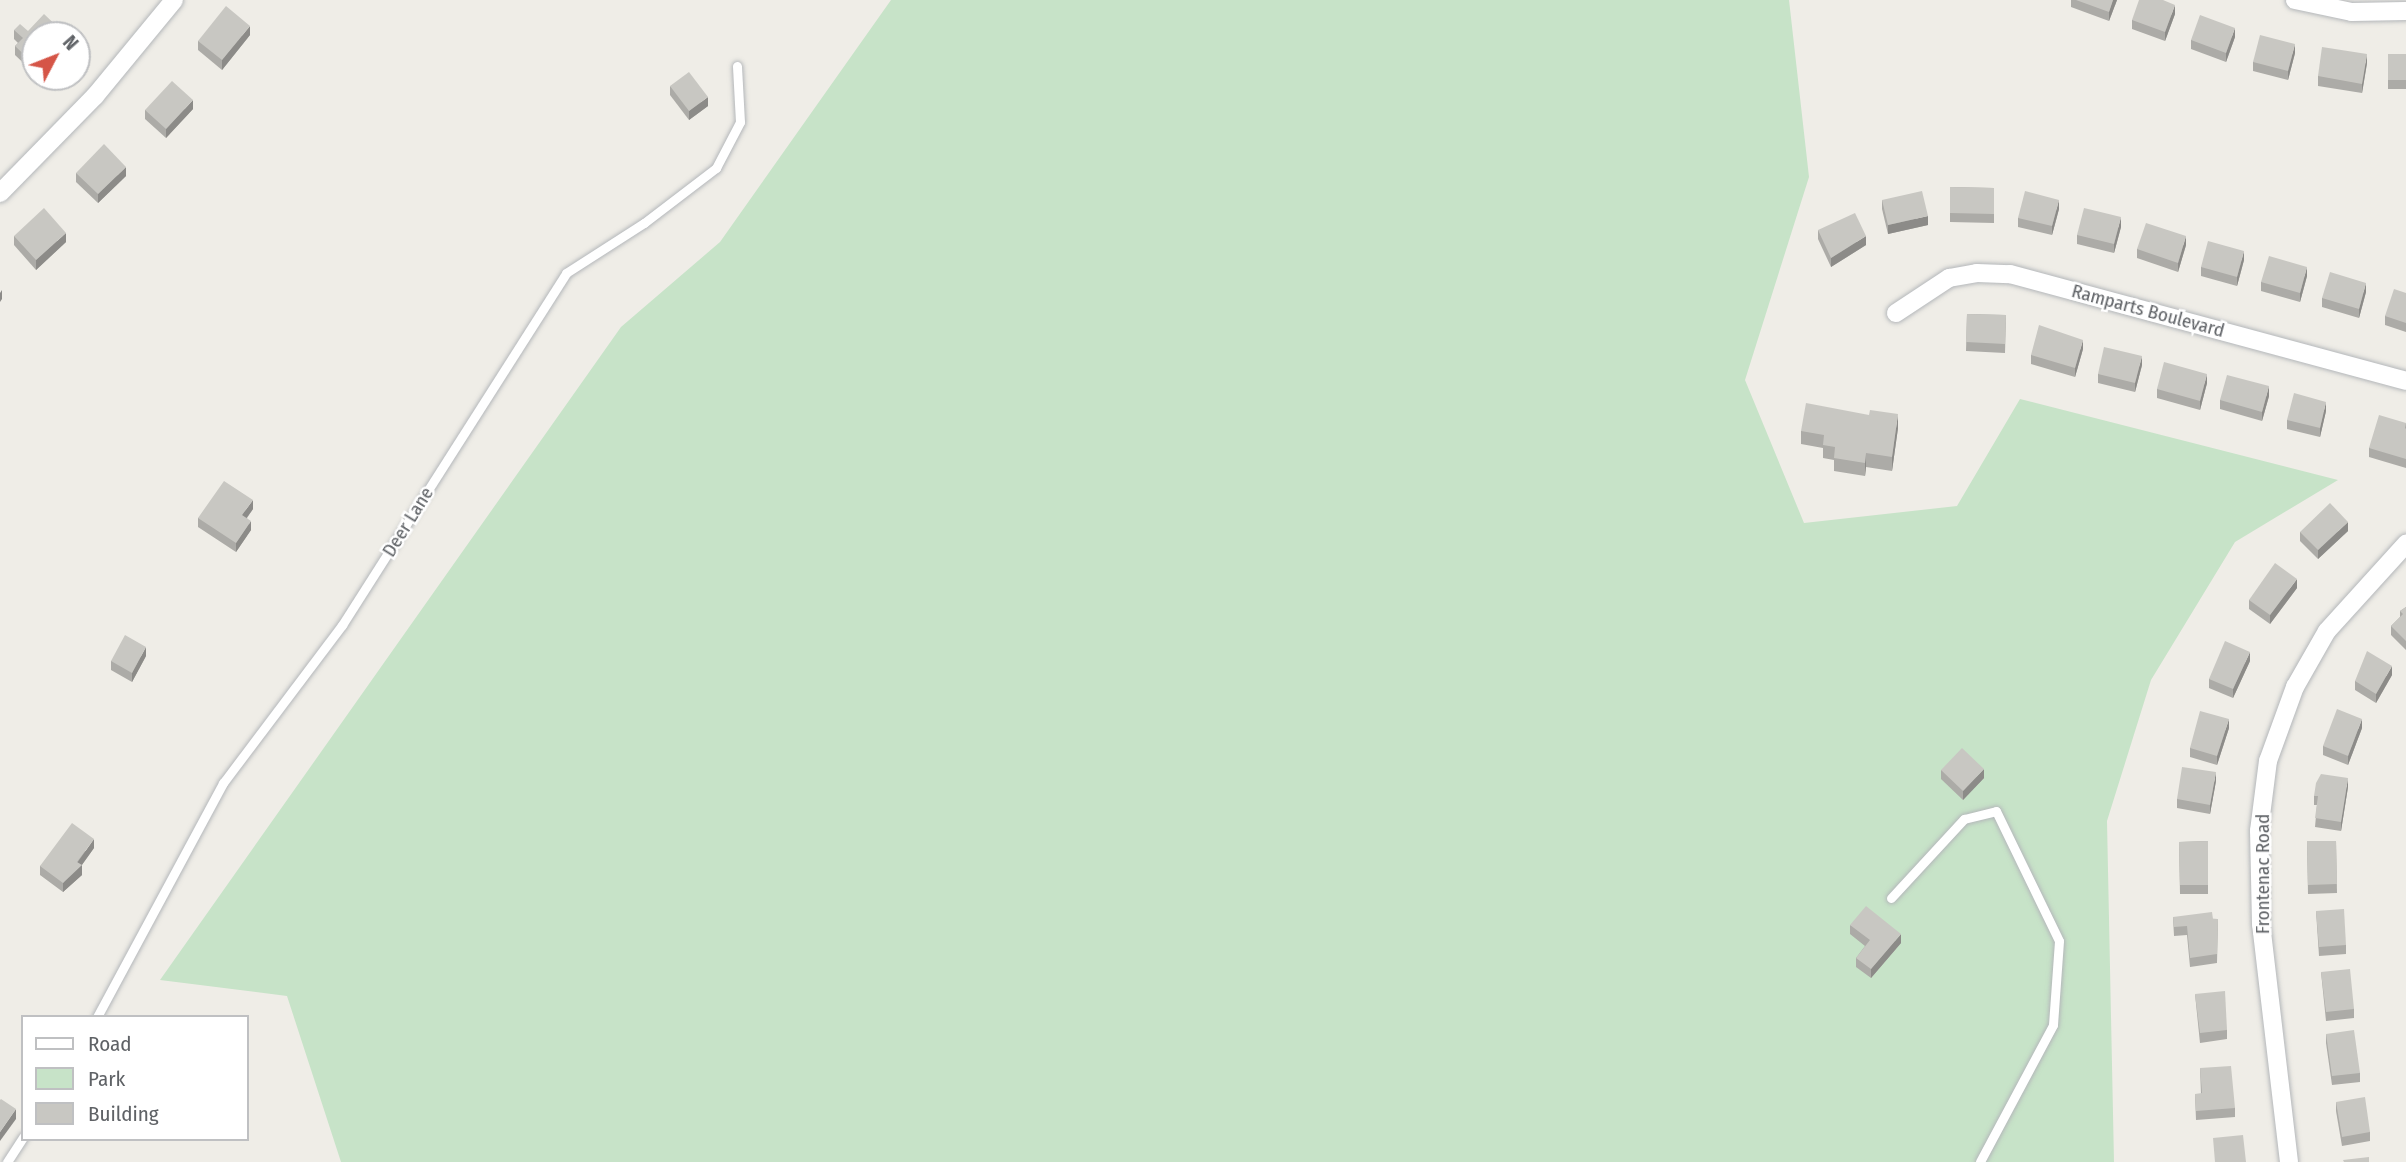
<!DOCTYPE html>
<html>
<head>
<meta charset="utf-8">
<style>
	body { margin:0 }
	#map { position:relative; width:2406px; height:1162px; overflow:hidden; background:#efede7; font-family:"Fira Sans Condensed",sans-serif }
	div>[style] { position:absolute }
	.green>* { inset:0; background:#c7e3c8 }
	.roads { filter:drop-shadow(0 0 2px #b4b7ba) drop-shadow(0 0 2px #b4b7ba) }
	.lane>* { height:9px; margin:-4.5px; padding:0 4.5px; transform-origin:4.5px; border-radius:4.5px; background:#fff }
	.street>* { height:18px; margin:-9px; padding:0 9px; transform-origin:9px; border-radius:9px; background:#fff }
	.wall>* { inset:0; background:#acaba7 }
	.shaded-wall>* { inset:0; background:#8c8b88 }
	.building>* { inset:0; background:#c8c7c2 }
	span { translate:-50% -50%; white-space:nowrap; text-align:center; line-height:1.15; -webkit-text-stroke:5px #fff; paint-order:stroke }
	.street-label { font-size:19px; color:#5f6266 }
	.legend { position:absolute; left:21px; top:1015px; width:228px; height:126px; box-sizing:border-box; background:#fff; border:2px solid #bfc0c2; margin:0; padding:9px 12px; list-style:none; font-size:21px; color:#5f6266 }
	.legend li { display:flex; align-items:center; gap:14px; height:35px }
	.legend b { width:35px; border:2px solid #bfc0c2 }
	.north { position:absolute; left:21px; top:21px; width:70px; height:70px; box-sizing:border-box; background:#fff; border:2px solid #bfc0c2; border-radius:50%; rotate:48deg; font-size:19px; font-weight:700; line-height:28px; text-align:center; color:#5f6266 }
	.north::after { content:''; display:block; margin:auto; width:24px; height:32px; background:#d55547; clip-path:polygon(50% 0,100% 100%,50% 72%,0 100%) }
</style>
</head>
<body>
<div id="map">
	<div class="green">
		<div style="clip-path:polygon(891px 0,1789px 0,1809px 177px,1745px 380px,1804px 523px,1957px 506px,2020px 399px,2338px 480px,2235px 542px,2151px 680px,2107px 821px,2114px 1162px,341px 1162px,287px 996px,160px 980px,621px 327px,720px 242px)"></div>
	</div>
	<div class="roads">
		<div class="lane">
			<div style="left:1891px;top:898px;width:108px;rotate:-47.3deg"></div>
			<div style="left:1964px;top:819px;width:33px;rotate:-14deg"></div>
			<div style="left:1996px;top:811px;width:144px;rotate:64.1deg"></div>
			<div style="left:2059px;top:941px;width:84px;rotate:94.1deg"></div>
			<div style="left:2053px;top:1025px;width:155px;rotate:118.1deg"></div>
			<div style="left:97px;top:1017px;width:266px;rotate:-61.7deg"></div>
			<div style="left:223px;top:783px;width:198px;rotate:-53deg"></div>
			<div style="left:342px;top:625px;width:417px;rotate:-57.5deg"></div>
			<div style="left:566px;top:273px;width:93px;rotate:-32.7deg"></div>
			<div style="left:644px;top:223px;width:91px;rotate:-37.4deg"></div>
			<div style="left:716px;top:168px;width:52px;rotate:-62.4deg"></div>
			<div style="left:740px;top:122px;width:56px;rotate:-93.1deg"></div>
			<div style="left:7px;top:1162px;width:30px;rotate:-57deg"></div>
		</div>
		<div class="street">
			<div style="left:2295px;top:0;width:58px;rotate:11.9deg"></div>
			<div style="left:2352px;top:12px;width:54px;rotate:-1.1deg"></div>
			<div style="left:0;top:193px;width:136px;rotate:-45.6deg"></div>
			<div style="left:95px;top:96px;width:124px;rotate:-50.5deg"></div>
			<div style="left:1896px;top:313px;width:64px;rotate:-33.4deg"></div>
			<div style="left:1949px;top:278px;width:28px;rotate:-10deg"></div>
			<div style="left:1977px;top:273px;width:33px;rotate:2deg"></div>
			<div style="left:2010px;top:274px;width:410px;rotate:15.1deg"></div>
			<div style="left:2289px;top:1162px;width:240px;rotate:-96.7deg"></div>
			<div style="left:2261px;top:924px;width:93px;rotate:-91.2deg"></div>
			<div style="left:2259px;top:831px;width:71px;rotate:-82.7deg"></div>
			<div style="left:2268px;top:761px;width:79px;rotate:-70deg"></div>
			<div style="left:2295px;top:687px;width:64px;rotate:-60.3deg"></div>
			<div style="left:2327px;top:631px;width:118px;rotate:-47.8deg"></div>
		</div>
	</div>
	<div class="wall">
		<div style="clip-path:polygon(2071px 0,2117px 0,2109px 21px,2071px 7px)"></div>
		<div style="clip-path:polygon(2175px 14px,2165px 41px,2132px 29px,2132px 20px)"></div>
		<div style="clip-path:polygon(14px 30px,28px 31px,35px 35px,35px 74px,15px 55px,15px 46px,18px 43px,14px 39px)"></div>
		<div style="clip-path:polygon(250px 35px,222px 70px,198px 50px,198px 41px)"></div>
		<div style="clip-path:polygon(2235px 37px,2226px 62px,2191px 49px,2191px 40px)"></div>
		<div style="clip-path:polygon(2295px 53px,2288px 80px,2253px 71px,2253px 62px)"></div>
		<div style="clip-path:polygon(2388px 54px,2406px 54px,2406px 89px,2388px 89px)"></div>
		<div style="clip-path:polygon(2367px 63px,2362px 93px,2318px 86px,2318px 76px)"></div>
		<div style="clip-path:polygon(670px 86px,708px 106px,689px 120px,670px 95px)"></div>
		<div style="clip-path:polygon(193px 109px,166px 138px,145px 119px,145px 110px)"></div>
		<div style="clip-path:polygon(76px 173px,126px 176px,98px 203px,76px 182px)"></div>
		<div style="clip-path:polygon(1950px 187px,1994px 188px,1994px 223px,1950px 222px)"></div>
		<div style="clip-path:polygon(1882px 200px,1928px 225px,1888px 234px,1882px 209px)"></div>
		<div style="clip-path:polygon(2059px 209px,2052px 235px,2018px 227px,2018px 218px)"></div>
		<div style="clip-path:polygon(2121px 227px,2114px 253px,2077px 244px,2077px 235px)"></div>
		<div style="clip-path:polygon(1818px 230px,1866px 245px,1831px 267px,1818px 239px)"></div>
		<div style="clip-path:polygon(14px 236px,66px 242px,36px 270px,14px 245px)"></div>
		<div style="clip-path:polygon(2186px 245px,2178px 272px,2137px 258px,2137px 249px)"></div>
		<div style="clip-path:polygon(2244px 260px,2237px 286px,2201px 276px,2201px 267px)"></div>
		<div style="clip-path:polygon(2307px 276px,2300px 302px,2261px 291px,2261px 282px)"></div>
		<div style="clip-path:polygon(2366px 292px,2359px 318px,2322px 307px,2322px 298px)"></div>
		<div style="clip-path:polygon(2406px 293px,2406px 332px,2385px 325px,2385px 316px)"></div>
		<div style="clip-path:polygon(1967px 314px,2006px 315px,2005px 353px,1966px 351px)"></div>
		<div style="clip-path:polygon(2083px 349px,2075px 377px,2031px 364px,2031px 355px)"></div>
		<div style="clip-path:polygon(2142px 365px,2135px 392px,2098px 383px,2098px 374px)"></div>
		<div style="clip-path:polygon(2207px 383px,2200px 410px,2157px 398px,2157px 389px)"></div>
		<div style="clip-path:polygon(2269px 396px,2262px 421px,2220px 409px,2220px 400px)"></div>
		<div style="clip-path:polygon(2326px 411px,2320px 437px,2287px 429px,2287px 420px)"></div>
		<div style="clip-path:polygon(2406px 423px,2406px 468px,2369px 457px,2369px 448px)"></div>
		<div style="clip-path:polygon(1898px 428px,1892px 471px,1866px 467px,1865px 476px,1834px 471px,1834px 460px,1823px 458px,1823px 448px,1801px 444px,1801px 431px)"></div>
		<div style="clip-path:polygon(253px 509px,247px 518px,251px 530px,236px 552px,198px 527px,198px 518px)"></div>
		<div style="clip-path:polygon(2348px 531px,2318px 559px,2300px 541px,2300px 532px)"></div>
		<div style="clip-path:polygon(2297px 588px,2270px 624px,2249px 609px,2249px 600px)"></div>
		<div style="clip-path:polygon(2406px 607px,2406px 650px,2391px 635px,2391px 626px,2400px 617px,2400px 611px)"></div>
		<div style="clip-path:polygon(146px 656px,132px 682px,111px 670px,111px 661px)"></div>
		<div style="clip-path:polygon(2250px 661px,2233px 698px,2209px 688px,2209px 679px)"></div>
		<div style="clip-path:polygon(2392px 675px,2376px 703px,2355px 690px,2355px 681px)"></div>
		<div style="clip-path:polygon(2229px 728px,2217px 765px,2190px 757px,2190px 748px)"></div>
		<div style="clip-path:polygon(2362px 728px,2348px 765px,2323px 755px,2323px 746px)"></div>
		<div style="clip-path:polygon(1941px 770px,1984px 778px,1963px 800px,1941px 779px)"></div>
		<div style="clip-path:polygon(2216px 781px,2210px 814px,2177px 808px,2177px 799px)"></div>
		<div style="clip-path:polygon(2348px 787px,2341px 831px,2315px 827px,2317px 805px,2314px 805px,2314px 796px)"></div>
		<div style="clip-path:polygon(2208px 841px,2208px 894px,2180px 894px,2179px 842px)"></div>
		<div style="clip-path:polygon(2307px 841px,2336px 841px,2337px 893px,2308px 894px)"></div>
		<div style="clip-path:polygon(94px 848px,82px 865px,82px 875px,63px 892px,40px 875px,40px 866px)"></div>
		<div style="clip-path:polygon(2316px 911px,2346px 945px,2346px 954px,2319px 956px)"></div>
		<div style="clip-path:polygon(2173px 917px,2218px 919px,2217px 963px,2190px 967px,2187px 935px,2174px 936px)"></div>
		<div style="clip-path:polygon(1850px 925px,1901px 943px,1871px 978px,1856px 967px,1856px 958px,1865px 946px,1850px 934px)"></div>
		<div style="clip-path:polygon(2321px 972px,2354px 1009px,2354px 1018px,2326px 1021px)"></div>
		<div style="clip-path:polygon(2195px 994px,2227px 1030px,2227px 1039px,2200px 1043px)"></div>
		<div style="clip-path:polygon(2326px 1034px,2360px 1073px,2360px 1082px,2332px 1085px,2326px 1043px)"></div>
		<div style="clip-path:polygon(2200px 1068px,2235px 1108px,2235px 1117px,2196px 1120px,2195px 1094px,2201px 1094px)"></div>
		<div style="clip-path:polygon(2336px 1102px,2370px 1132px,2370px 1141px,2342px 1146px,2336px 1111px)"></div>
	</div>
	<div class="shaded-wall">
		<div style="clip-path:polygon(2113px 0,2117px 0,2109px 21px,2109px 12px)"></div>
		<div style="clip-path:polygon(2175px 5px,2175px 14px,2165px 41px,2165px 32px)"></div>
		<div style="clip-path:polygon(250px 26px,250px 35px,222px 70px,222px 60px)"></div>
		<div style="clip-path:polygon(2235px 28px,2235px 37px,2226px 62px,2226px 53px)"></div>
		<div style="clip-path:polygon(2295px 44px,2295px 53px,2288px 80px,2288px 71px)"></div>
		<div style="clip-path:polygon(2367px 54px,2367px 63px,2362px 93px,2362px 84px)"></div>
		<div style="clip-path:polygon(708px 97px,708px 106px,689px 120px,689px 111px)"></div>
		<div style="clip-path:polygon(193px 100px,193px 109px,166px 138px,166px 129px)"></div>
		<div style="clip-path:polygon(126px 167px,126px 176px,98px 203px,98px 194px)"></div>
		<div style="clip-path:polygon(2059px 200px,2059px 209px,2052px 235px,2052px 226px)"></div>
		<div style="clip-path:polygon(1928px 216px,1928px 225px,1888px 234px,1888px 225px)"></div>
		<div style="clip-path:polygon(2121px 217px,2121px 227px,2114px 253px,2114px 244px)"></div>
		<div style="clip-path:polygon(66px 233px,66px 242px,36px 270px,36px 260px)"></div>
		<div style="clip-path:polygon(1866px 236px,1866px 245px,1831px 267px,1831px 258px)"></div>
		<div style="clip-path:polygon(2186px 236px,2186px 245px,2178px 272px,2178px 263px)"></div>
		<div style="clip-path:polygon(2244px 251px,2244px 260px,2237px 286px,2237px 277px)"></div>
		<div style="clip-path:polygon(2307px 267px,2307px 276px,2300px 302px,2300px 293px)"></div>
		<div style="clip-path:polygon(2366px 283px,2366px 292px,2359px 318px,2359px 309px)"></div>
		<div style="clip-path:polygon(2px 290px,2px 299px,0 302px,0 293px)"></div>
		<div style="clip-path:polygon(2083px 340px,2083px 349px,2075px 377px,2075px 368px)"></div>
		<div style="clip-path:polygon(2142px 356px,2142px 365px,2135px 392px,2135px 383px)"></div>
		<div style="clip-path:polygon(2207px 374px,2207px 383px,2200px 410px,2200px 401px)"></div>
		<div style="clip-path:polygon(2269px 386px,2269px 396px,2262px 421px,2262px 412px)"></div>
		<div style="clip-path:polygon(2326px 402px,2326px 411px,2320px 437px,2320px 428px)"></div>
		<div style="clip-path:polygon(1898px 414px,1898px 428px,1892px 471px,1892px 457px)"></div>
		<div style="clip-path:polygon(1866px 453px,1866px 467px,1865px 476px,1865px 463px)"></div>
		<div style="clip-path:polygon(253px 500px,253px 509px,242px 524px,242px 515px)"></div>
		<div style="clip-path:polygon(251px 521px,251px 530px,236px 552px,236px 543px)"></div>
		<div style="clip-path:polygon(2348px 522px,2348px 531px,2318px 559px,2318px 550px)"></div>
		<div style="clip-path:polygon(2297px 579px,2297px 588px,2270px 624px,2270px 615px)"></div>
		<div style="clip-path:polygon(146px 647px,146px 656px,132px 682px,132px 673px)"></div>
		<div style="clip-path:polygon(2250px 652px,2250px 661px,2233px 698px,2233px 689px)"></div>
		<div style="clip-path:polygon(2392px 666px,2392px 675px,2376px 703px,2376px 694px)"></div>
		<div style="clip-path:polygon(2229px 719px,2229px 728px,2217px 765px,2217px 756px)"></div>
		<div style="clip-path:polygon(2362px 719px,2362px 728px,2348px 765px,2348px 756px)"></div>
		<div style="clip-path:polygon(1984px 769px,1984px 778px,1963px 800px,1963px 791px)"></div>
		<div style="clip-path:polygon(2216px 772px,2216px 781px,2210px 814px,2210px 805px)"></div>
		<div style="clip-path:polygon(2348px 778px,2348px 787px,2341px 831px,2341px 822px)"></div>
		<div style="clip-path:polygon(94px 839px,94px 848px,81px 866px,82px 865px,82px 875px,63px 892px,63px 883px)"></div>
		<div style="clip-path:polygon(1901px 934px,1901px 943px,1871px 978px,1871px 969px)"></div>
		<div style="clip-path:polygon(16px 1109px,16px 1119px,0 1141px,0 1132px)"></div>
	</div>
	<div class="building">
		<div style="clip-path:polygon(2076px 0,2113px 0,2109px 12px)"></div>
		<div style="clip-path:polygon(2139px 0,2163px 0,2175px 5px,2165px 32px,2132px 20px)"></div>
		<div style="clip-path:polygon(226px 6px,250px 26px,222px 60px,198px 41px)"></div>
		<div style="clip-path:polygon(44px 14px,66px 35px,35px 35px,35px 65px,15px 46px,23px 38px,14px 30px,20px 24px,28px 31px)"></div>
		<div style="clip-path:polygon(2200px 15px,2235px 28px,2226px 53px,2191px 40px)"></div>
		<div style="clip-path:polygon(2260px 35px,2295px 44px,2288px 71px,2253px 62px)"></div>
		<div style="clip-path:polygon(2322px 47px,2367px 54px,2362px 84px,2318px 76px)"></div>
		<div style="clip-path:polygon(2388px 54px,2406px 54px,2406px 80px,2388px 80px)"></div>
		<div style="clip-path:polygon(689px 72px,708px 97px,689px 111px,670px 86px)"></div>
		<div style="clip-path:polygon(172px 81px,193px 100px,166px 129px,145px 110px)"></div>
		<div style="clip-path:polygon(104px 144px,126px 167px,98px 194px,76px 173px)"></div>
		<div style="clip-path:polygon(1950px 187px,1994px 188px,1994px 214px,1950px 213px)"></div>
		<div style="clip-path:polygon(1922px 191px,1928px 216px,1888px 225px,1882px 200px)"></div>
		<div style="clip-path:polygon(2025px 191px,2059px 200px,2052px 226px,2018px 218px)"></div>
		<div style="clip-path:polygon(44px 208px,66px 233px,36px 260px,14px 236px)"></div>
		<div style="clip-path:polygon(2084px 208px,2121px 217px,2114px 244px,2077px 235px)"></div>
		<div style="clip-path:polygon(1855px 213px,1866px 236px,1831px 258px,1818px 230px)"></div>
		<div style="clip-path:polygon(2146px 223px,2186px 236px,2178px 263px,2137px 249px)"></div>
		<div style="clip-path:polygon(2208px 241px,2244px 251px,2237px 277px,2201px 267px)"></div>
		<div style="clip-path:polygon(2269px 256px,2307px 267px,2300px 293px,2261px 282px)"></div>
		<div style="clip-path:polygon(2330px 272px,2366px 283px,2359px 309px,2322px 298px)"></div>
		<div style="clip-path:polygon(2394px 289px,2406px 293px,2406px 323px,2385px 316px)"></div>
		<div style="clip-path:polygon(1967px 314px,2006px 315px,2005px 344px,1966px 342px)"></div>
		<div style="clip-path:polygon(2039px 325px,2083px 340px,2075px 368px,2031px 355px)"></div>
		<div style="clip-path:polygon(2104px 347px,2142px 356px,2135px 383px,2098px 374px)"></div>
		<div style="clip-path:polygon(2164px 362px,2207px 374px,2200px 401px,2157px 389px)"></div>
		<div style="clip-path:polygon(2227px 375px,2269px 386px,2262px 412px,2220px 400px)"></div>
		<div style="clip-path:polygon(2294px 393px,2326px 402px,2320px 428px,2287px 420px)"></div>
		<div style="clip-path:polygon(1806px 403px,1869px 415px,1870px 410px,1898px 414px,1892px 457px,1866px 453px,1865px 463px,1834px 458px,1835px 447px,1823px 445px,1824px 435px,1801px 431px)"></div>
		<div style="clip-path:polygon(2379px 415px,2406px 423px,2405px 428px,2406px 429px,2406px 459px,2369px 448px)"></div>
		<div style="clip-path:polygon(224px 481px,253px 500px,242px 515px,251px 521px,236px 543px,198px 518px)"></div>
		<div style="clip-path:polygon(2330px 503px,2348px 522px,2318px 550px,2300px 532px)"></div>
		<div style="clip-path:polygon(2275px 563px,2297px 579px,2270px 615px,2249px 600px)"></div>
		<div style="clip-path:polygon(2406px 607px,2406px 641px,2391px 626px,2403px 614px,2400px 611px)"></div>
		<div style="clip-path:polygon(125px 635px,146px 647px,132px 673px,111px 661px)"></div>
		<div style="clip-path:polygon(2225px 641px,2250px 652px,2233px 689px,2209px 679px)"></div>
		<div style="clip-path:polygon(2367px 651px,2392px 666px,2376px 694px,2355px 681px)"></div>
		<div style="clip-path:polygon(2337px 709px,2362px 719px,2348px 756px,2323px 746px)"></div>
		<div style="clip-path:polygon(2200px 711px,2229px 719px,2217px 756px,2190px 748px)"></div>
		<div style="clip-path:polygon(1962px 748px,1984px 769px,1963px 791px,1941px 770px)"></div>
		<div style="clip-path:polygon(2182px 767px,2216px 772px,2210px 805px,2177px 799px)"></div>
		<div style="clip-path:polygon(2321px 774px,2348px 778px,2341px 822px,2315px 818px,2318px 796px,2314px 796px,2316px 783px)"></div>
		<div style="clip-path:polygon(72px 823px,94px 839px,77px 862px,82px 865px,63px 883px,40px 866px)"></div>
		<div style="clip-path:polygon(2208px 841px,2208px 885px,2180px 885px,2179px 842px)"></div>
		<div style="clip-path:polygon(2307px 841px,2336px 841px,2337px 884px,2308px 885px)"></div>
		<div style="clip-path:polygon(1866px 906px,1901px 934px,1871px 969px,1856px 958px,1870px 940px,1850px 925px)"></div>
		<div style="clip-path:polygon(2344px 909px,2346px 945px,2319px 947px,2316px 911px)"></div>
		<div style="clip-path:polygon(2212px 912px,2213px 919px,2218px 919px,2217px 954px,2190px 958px,2187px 926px,2174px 927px,2173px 917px)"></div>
		<div style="clip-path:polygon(2350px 969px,2354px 1009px,2326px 1012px,2321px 972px)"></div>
		<div style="clip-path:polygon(2225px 991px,2227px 1030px,2200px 1033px,2195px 994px)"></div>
		<div style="clip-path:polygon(2354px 1030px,2360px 1073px,2332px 1076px,2326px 1034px)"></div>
		<div style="clip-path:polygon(2231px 1066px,2235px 1108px,2196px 1111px,2195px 1094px,2202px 1093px,2200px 1068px)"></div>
		<div style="clip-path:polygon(2365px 1097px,2370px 1132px,2342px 1137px,2336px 1102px)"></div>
		<div style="clip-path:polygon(1px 1099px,16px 1109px,0 1132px,0 1100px)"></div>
		<div style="clip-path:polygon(2243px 1135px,2246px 1162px,2213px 1162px,2215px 1162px,2213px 1138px)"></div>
		<div style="clip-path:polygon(2369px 1157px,2369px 1162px,2344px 1162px,2343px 1160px)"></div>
	</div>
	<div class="street-label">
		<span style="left:2148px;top:311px;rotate:15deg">Ramparts Boulevard</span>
		<span style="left:408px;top:522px;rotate:-58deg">Deer Lane</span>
		<span style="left:2263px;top:874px;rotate:-90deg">Frontenac Road</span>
	</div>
	<ul class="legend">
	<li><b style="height:9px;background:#fff"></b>Road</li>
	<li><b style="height:19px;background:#c7e3c8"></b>Park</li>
	<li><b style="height:19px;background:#c8c7c2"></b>Building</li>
	</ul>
	<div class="north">N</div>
</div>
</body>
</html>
